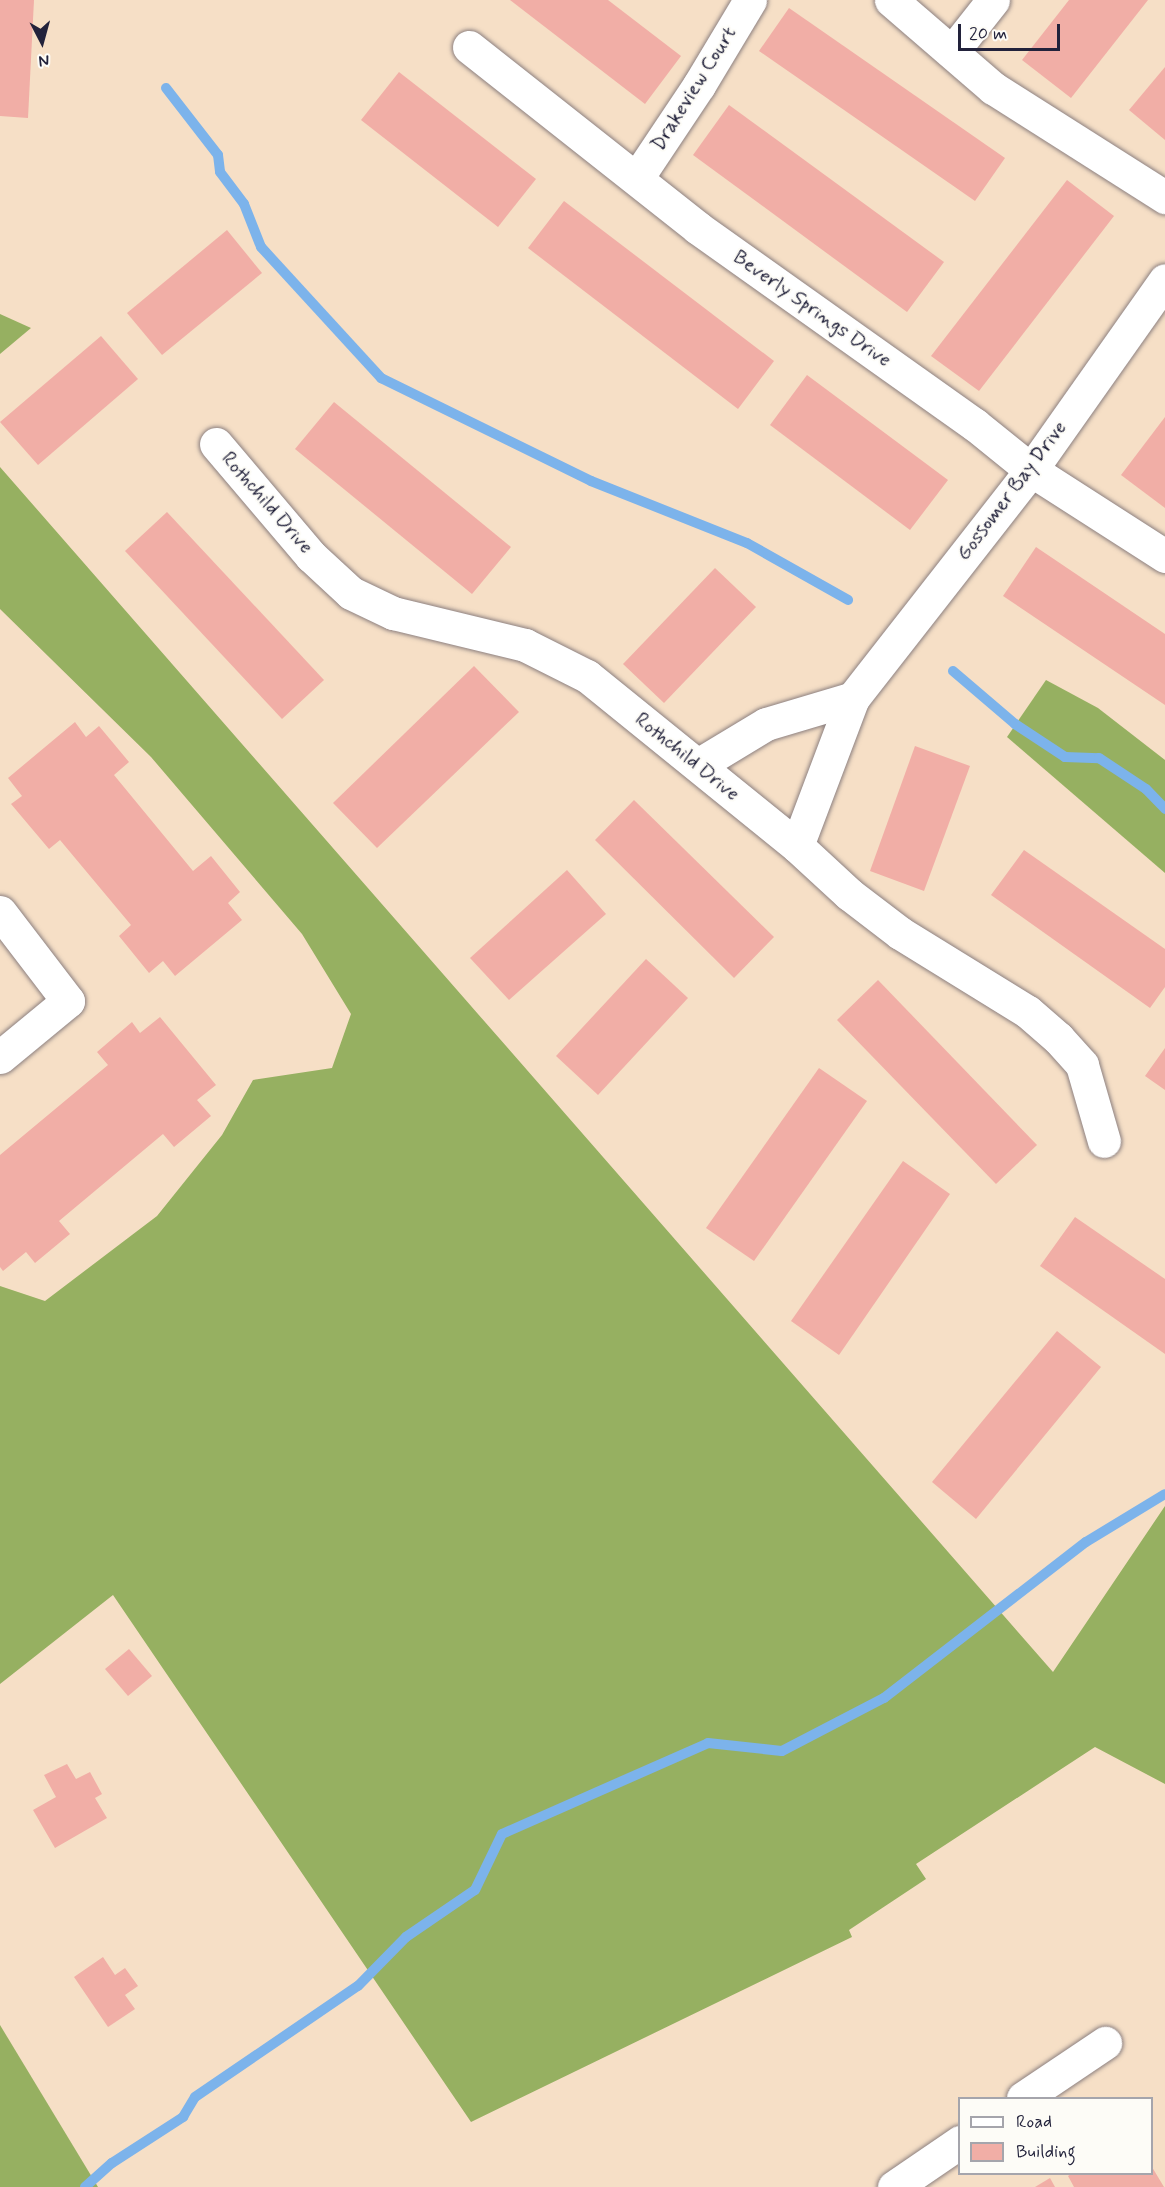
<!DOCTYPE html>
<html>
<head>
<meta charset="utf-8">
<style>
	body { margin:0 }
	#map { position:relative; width:1165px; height:2187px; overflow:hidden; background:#f6dfc6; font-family:Mynerve,sans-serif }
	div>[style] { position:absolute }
	.forest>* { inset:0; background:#96b061 }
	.stream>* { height:10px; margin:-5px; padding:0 5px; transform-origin:5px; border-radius:5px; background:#7cb3eb }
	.building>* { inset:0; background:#f1aea6 }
	.roads { filter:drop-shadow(0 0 2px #8c8080) drop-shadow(0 0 2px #8c8080) }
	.minor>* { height:33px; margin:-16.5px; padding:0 16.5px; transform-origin:16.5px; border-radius:16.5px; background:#fff }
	span { translate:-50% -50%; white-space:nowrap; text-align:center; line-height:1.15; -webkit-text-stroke:4.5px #fdfcf7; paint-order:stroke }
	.street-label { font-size:20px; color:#22223b }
	.legend { position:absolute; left:958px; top:2097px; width:195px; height:78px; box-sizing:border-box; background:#fdfcf7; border:2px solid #a5a5ac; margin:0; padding:8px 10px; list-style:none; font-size:18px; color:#22223b }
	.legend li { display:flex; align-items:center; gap:12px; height:30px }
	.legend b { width:30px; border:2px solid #a5a5ac }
	.north { position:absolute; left:12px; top:12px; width:60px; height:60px; -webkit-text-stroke:4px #fdfcf7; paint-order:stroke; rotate:174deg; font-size:16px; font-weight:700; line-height:24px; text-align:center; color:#22223b }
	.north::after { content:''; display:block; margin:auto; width:21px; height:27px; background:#22223b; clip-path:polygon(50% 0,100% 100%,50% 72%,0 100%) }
	.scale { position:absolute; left:958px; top:24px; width:102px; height:27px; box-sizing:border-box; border:3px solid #22223b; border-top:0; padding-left:8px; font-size:18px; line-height:21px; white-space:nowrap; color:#22223b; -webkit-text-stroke:4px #fdfcf7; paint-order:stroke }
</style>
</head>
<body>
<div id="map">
	<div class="forest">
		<div style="clip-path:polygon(0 314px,31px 328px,0 354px)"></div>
		<div style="clip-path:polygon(0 467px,1053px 1672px,1165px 1506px,1165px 1784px,1095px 1747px,916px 1864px,926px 1879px,849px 1930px,852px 1937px,471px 2122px,113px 1595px,0 1684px,0 1286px,45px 1301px,157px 1216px,222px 1135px,253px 1080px,332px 1068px,351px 1014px,302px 934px,151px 757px,0 609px)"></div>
		<div style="clip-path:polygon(1046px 680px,1098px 708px,1165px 760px,1165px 873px,1007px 737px)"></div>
		<div style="clip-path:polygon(0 2025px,98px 2187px,0 2187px)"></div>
	</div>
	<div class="stream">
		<div style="left:166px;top:88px;width:85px;rotate:52.2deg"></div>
		<div style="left:218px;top:155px;width:17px;rotate:83deg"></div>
		<div style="left:220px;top:172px;width:40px;rotate:53deg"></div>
		<div style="left:244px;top:204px;width:46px;rotate:68.4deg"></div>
		<div style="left:261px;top:247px;width:178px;rotate:47.5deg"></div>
		<div style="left:381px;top:378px;width:234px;rotate:26.1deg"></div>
		<div style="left:591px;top:481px;width:168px;rotate:21.7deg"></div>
		<div style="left:747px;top:543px;width:116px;rotate:29.4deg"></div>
		<div style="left:953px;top:671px;width:82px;rotate:40.5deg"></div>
		<div style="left:1015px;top:724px;width:60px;rotate:33.4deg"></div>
		<div style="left:1065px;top:757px;width:34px;rotate:2deg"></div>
		<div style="left:1099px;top:758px;width:56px;rotate:33.4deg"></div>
		<div style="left:1146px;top:789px;width:28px;rotate:46deg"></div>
		<div style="left:85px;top:2187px;width:36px;rotate:-42deg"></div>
		<div style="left:112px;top:2163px;width:85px;rotate:-32.9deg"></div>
		<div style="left:183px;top:2117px;width:23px;rotate:-59deg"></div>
		<div style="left:195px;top:2097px;width:197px;rotate:-34.3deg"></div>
		<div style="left:358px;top:1986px;width:69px;rotate:-45.6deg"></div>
		<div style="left:406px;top:1937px;width:83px;rotate:-34.3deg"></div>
		<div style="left:475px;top:1890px;width:62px;rotate:-64.3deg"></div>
		<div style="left:502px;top:1834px;width:225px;rotate:-23.8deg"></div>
		<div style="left:708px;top:1743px;width:74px;rotate:6.2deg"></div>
		<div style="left:782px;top:1751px;width:115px;rotate:-27.5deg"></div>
		<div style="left:884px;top:1698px;width:255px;rotate:-37.7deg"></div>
		<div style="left:1086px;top:1542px;width:92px;rotate:-31.3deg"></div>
	</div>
	<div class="building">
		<div style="clip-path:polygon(0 0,34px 0,28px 118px,0 116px)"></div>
		<div style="clip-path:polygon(510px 0,608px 0,681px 56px,645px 104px)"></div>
		<div style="clip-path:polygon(1069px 0,1148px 0,1071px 98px,1022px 60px)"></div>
		<div style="clip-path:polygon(789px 8px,1005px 158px,975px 201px,759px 51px)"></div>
		<div style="clip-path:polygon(1165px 67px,1165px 140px,1129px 110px)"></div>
		<div style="clip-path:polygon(399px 72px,536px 179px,498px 227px,361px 120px)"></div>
		<div style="clip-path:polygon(729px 105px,944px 262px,907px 312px,693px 155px)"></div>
		<div style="clip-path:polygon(1067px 180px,1114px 216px,979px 391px,931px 356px)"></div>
		<div style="clip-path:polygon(564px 201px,774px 361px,738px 409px,528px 248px)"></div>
		<div style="clip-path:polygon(227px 230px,262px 273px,162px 355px,127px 313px)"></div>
		<div style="clip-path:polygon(101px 336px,138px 379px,38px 465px,0 422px)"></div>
		<div style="clip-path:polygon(807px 375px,948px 480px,910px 530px,770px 425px)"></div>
		<div style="clip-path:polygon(334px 402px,511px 547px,472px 594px,295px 449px)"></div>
		<div style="clip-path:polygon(1165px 417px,1165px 508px,1121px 475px)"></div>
		<div style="clip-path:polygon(167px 512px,324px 680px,282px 719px,125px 551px)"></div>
		<div style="clip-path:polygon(1036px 547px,1165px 634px,1165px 705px,1003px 596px)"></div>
		<div style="clip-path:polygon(715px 568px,756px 607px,664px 703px,623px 664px)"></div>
		<div style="clip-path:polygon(474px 666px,519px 712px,377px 848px,333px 803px)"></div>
		<div style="clip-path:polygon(75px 722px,86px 737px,99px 726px,129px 762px,114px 775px,193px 871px,211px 856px,240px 892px,228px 903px,242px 920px,175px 976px,163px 961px,149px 973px,119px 936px,131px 925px,60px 840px,49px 849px,11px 804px,22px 796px,8px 778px)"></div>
		<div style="clip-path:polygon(915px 746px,970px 766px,924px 891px,870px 871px)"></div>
		<div style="clip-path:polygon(634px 800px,774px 937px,734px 978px,595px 840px)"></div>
		<div style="clip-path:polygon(1024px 850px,1165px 949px,1165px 987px,1150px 1008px,991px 895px)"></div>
		<div style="clip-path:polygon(567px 870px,606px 914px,509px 1000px,470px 958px)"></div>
		<div style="clip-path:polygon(646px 959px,688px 998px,598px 1095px,556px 1056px)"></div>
		<div style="clip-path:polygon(878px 980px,1037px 1145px,996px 1184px,837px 1020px)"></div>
		<div style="clip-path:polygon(160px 1017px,216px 1085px,197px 1100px,211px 1116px,174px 1147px,163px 1134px,59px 1221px,70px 1234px,35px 1263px,26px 1252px,3px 1271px,0 1267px,0 1155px,108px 1065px,97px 1052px,132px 1022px,140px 1033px)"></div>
		<div style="clip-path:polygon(1165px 1048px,1165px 1090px,1145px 1076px)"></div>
		<div style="clip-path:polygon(819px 1068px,867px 1101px,754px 1261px,706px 1228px)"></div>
		<div style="clip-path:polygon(903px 1161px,950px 1194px,839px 1355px,791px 1321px)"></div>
		<div style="clip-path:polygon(1075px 1217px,1165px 1279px,1165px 1354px,1040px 1266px)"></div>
		<div style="clip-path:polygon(1057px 1331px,1101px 1367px,976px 1519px,932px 1482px)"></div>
		<div style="clip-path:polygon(129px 1649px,152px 1676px,128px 1696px,105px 1669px)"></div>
		<div style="clip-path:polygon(67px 1764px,76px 1779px,90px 1772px,102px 1794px,95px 1798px,107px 1818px,55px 1848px,33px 1810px,56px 1797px,44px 1775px)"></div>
		<div style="clip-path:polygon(103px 1957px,115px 1975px,125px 1968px,138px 1986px,125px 1995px,135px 2009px,108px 2027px,74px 1977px)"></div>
		<div style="clip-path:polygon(1152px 2167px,1164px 2187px,1074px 2187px,1068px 2176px,1071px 2174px,1152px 2174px)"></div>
		<div style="clip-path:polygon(1050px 2178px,1055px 2187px,1035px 2187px)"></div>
	</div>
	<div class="roads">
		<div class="minor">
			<div style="left:891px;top:0;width:135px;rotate:40.8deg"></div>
			<div style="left:993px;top:88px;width:204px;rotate:32.4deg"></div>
			<div style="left:469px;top:47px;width:292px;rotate:38.3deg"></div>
			<div style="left:698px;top:228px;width:339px;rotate:35.4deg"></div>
			<div style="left:974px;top:424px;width:73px;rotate:38.9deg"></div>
			<div style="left:1031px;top:470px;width:159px;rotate:32.7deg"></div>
			<div style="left:952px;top:52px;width:66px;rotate:-51.7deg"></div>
			<div style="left:637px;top:178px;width:112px;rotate:-56.3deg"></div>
			<div style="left:699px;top:85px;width:99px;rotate:-59deg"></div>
			<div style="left:216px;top:444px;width:147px;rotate:49.7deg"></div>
			<div style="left:311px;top:556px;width:54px;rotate:42.8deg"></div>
			<div style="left:351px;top:593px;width:47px;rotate:25.5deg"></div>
			<div style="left:393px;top:613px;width:136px;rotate:13.6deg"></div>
			<div style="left:525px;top:645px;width:69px;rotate:26.6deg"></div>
			<div style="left:587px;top:676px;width:270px;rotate:39deg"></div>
			<div style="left:797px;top:846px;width:71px;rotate:42.7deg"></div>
			<div style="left:849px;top:894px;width:64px;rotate:37.4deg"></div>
			<div style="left:900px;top:933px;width:150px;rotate:31.7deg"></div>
			<div style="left:1028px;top:1012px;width:40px;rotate:41deg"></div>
			<div style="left:1058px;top:1038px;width:36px;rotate:48deg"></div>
			<div style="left:1082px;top:1065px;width:79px;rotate:73.9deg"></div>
			<div style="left:698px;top:765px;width:79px;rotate:-31.1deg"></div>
			<div style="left:766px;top:724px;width:91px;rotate:-16.6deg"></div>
			<div style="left:797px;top:846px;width:158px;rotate:-69.3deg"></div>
			<div style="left:853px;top:698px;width:289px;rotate:-52deg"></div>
			<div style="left:1031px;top:470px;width:232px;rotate:-54.8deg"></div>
			<div style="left:0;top:912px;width:112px;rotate:52.6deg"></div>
			<div style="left:68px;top:1001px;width:88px;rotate:140.5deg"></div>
			<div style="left:1023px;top:2098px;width:99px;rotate:-33.9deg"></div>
			<div style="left:894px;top:2187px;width:80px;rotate:-34.3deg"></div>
		</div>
	</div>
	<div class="street-label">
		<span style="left:694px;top:89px;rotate:-58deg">Drakeview Court</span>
		<span style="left:812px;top:309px;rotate:35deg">Beverly Springs Drive</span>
		<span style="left:1012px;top:491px;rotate:-53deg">Gossomer Bay Drive</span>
		<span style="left:267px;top:503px;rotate:49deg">Rothchild Drive</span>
		<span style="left:687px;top:757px;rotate:39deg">Rothchild Drive</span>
	</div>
	<ul class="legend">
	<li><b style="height:8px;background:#fff"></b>Road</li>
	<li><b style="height:16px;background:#f1aea6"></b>Building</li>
	</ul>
	<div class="north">N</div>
	<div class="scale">20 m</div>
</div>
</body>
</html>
